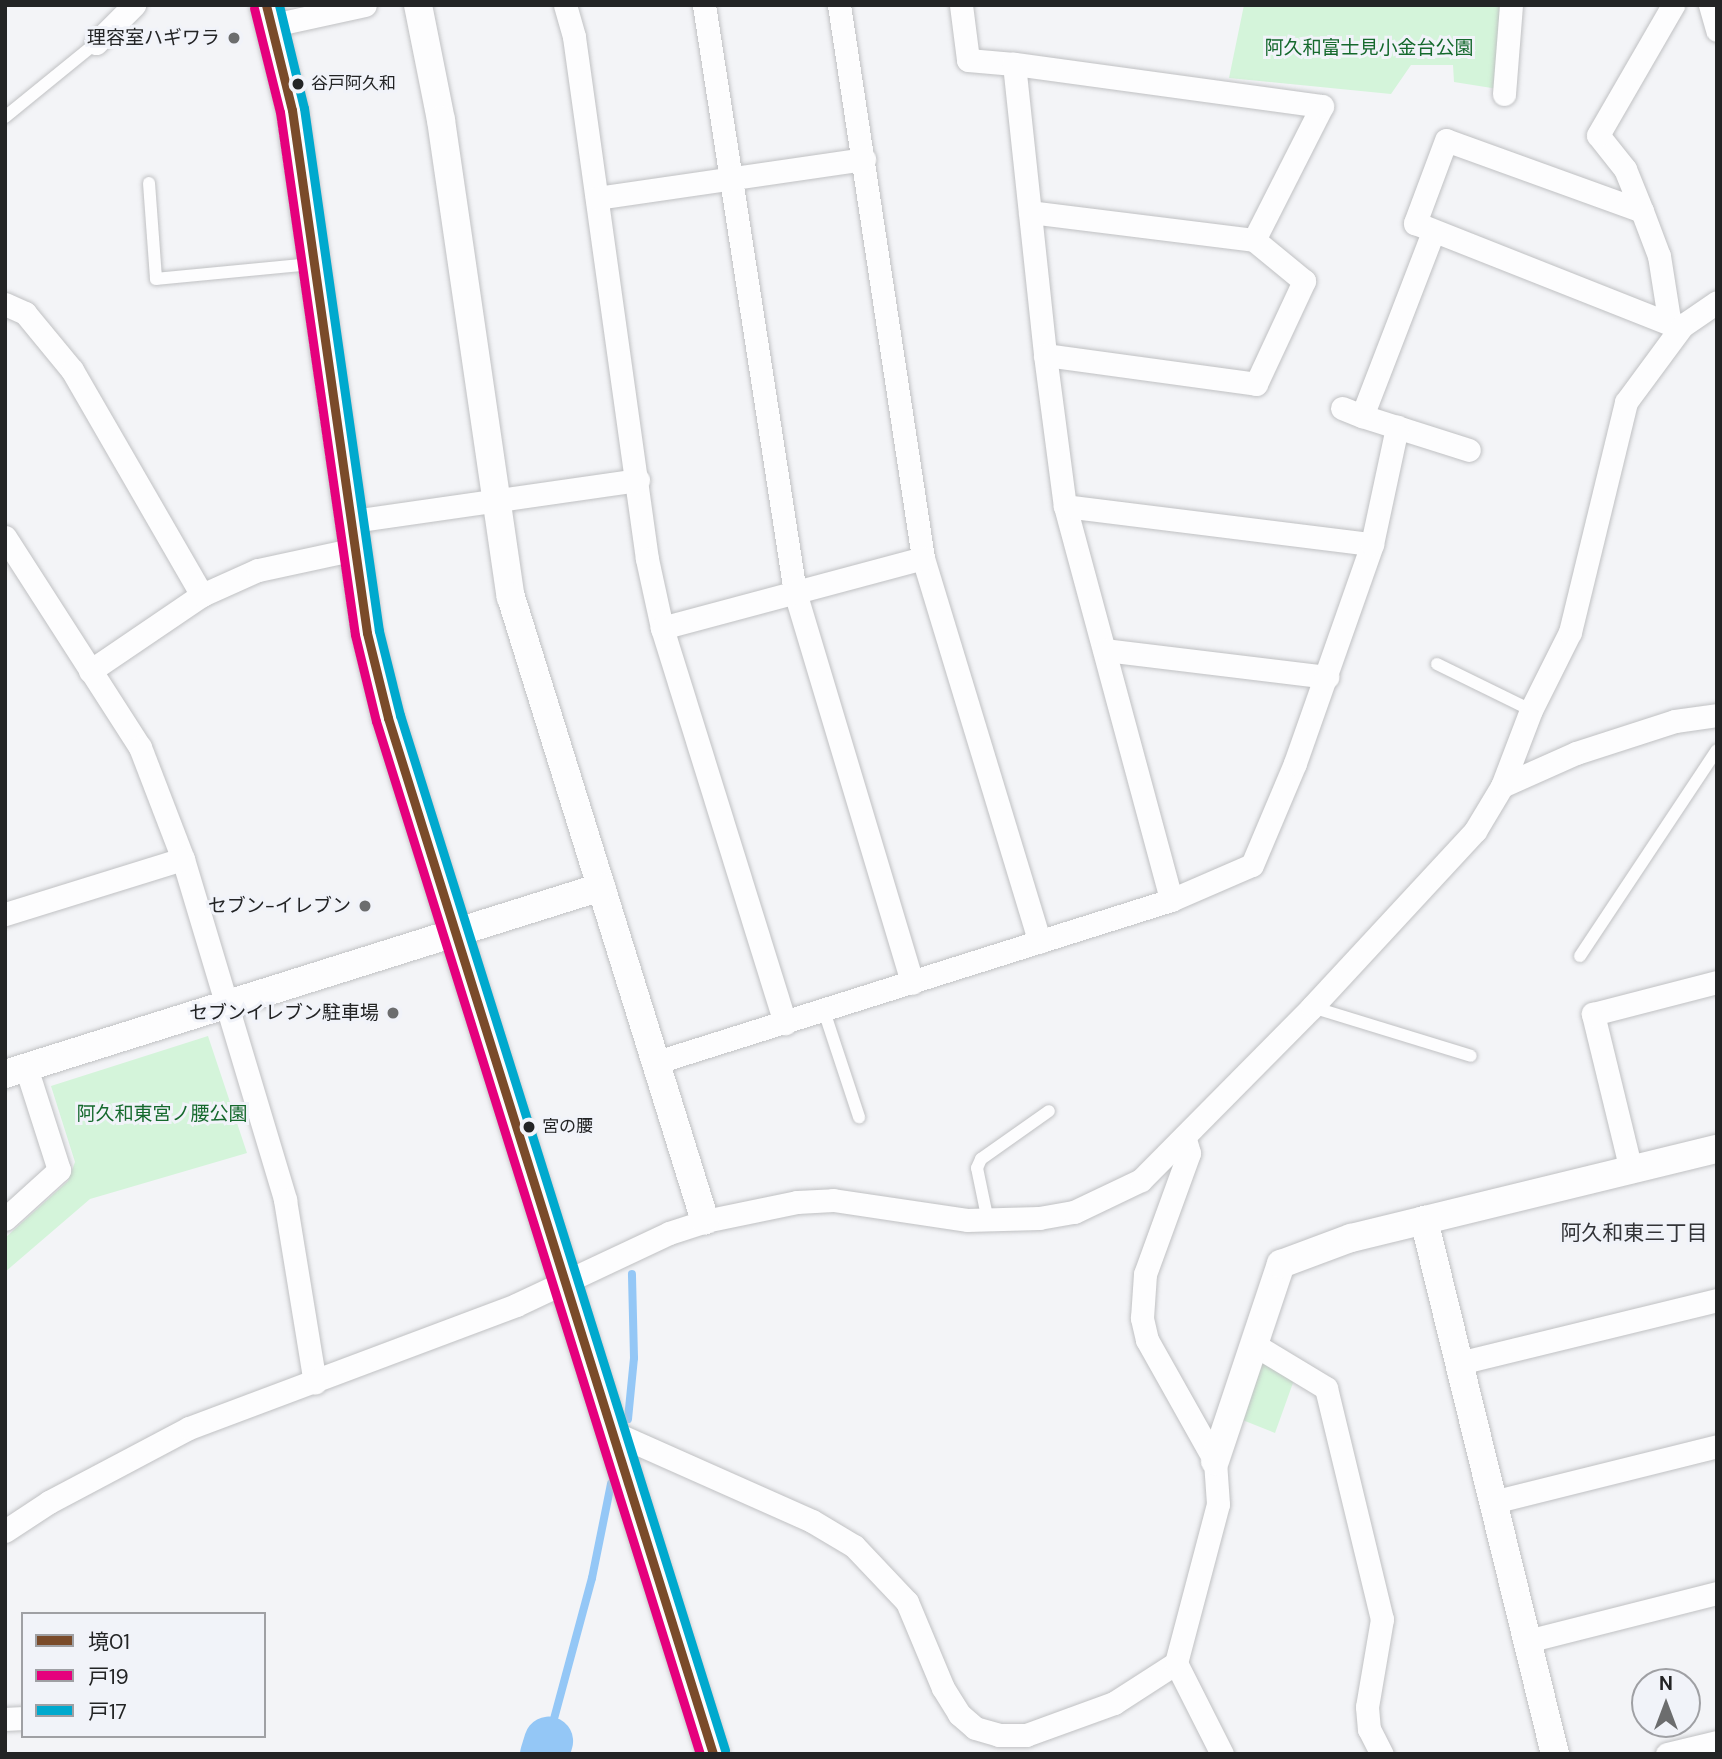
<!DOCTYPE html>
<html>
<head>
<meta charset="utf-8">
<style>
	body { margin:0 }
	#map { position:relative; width:1722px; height:1759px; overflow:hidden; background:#f3f4f7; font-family:"DM Sans","Noto Sans JP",sans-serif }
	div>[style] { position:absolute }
	.green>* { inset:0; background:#d4f4da }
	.stream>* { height:8px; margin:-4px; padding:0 4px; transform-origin:4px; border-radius:4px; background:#94c7f6 }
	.river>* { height:49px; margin:-24.5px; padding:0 24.5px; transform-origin:24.5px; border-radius:24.5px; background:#94c7f6 }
	.roads { filter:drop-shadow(0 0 2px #c0c1c3) drop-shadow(0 0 2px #c0c1c3) }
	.service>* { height:12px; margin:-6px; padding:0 6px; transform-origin:6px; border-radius:6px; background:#fdfdfe }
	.minor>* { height:23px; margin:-11.5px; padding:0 11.5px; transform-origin:11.5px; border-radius:11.5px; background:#fdfdfe }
	.tertiary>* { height:28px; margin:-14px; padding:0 14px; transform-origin:14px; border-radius:14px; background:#fdfdfe }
	.secondary>* { height:32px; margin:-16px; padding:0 16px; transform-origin:16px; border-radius:16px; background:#fdfdfe }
	.bus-1>* { height:9px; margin:-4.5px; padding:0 4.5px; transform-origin:4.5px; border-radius:4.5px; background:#7a4b2a }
	.bus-2>* { height:9px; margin:-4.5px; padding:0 4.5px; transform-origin:4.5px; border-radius:4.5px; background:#e5007d }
	.bus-3>* { height:9px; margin:-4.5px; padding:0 4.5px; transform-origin:4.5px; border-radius:4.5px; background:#00a9ce }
	.dots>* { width:19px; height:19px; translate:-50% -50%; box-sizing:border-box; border:4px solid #f1f3f9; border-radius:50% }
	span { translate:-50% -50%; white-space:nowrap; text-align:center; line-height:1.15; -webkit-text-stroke:6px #f1f3f9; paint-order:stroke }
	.bus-label { font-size:17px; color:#232425 }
	.left { translate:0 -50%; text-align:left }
	.poi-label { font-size:19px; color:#232425 }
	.right { translate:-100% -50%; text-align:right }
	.park-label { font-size:19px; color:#15692d }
	.neighbourhood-label { font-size:21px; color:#333438 }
	.frame { position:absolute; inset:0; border:7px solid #232425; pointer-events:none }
	.legend { position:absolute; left:21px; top:1612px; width:245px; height:126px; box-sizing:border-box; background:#f1f3f9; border:2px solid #9fa0a4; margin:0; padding:9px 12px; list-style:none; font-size:21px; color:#232425 }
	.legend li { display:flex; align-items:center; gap:14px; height:35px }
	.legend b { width:35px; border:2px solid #9fa0a4 }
	.north { position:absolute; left:1631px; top:1668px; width:70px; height:70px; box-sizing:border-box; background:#f1f3f9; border:2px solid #9fa0a4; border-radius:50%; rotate:0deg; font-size:19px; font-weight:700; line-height:28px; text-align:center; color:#232425 }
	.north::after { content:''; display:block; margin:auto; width:24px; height:32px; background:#6c6d6e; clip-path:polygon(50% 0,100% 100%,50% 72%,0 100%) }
</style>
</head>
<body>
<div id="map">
	<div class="green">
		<div style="clip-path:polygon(1244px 5px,1506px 5px,1498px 89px,1454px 82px,1453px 65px,1411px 65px,1391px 94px,1229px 78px)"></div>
		<div style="clip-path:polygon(208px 1036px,247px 1153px,90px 1199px,5px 1272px,5px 1238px,68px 1181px,75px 1162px,51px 1086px)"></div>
		<div style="clip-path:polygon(1261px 1360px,1294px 1380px,1275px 1433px,1240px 1419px)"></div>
	</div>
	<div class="stream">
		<div style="left:628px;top:1419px;width:61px;rotate:-84.4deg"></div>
		<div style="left:634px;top:1358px;width:84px;rotate:-91.4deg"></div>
		<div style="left:548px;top:1741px;width:169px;rotate:-74.9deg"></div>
		<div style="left:592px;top:1578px;width:96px;rotate:-78.6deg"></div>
	</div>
	<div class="river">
		<div style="left:544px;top:1754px;width:14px;rotate:-73deg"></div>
	</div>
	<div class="roads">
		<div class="service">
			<div style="left:5px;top:117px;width:117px;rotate:-39.1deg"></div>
			<div style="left:149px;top:183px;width:96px;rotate:85.8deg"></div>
			<div style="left:156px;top:279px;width:158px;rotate:-5.5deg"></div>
			<div style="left:1437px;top:664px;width:105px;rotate:26.1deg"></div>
			<div style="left:1580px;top:956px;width:247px;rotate:-56.4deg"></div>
			<div style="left:1312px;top:1007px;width:166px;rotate:17.1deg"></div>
			<div style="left:824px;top:1011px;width:112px;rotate:71.7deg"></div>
			<div style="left:988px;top:1221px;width:54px;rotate:-101.7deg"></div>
			<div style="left:977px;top:1168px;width:10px;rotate:-66deg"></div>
			<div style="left:981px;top:1159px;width:83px;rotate:-35.2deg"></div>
		</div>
		<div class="minor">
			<div style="left:565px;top:5px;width:33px;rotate:74deg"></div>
			<div style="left:574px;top:37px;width:527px;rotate:82.04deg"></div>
			<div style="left:647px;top:559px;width:71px;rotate:77.7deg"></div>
			<div style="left:662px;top:628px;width:414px;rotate:72.7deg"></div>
			<div style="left:704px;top:5px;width:594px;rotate:81.19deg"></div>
			<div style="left:795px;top:592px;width:408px;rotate:73.3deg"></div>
			<div style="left:839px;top:5px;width:559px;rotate:81.36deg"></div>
			<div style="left:923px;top:558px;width:401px;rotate:73.1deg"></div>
			<div style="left:961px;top:5px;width:55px;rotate:82.7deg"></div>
			<div style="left:968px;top:60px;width:46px;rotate:5deg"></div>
			<div style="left:1710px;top:5px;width:26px;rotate:74deg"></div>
			<div style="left:273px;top:25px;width:94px;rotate:-12.3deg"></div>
			<div style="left:96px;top:43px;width:54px;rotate:-45deg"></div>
			<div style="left:1504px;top:94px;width:89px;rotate:-85.5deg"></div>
			<div style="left:597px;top:198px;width:270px;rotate:-8.3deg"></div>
			<div style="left:1642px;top:211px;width:208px;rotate:-160.1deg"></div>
			<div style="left:1446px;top:140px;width:89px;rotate:110.5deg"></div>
			<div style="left:1415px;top:223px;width:285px;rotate:21.6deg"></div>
			<div style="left:1680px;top:328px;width:14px;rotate:-141deg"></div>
			<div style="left:1669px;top:319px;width:64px;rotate:-99deg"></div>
			<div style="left:1659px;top:256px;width:48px;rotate:-110.7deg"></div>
			<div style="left:1642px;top:211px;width:45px;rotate:-112deg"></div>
			<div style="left:1625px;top:169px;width:43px;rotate:-128.5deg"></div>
			<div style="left:1598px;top:135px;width:150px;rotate:-60deg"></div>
			<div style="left:1030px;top:212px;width:226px;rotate:7.1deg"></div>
			<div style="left:1254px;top:240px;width:150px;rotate:-63.1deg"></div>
			<div style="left:1322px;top:106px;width:311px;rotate:-172.2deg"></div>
			<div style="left:1014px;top:64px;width:293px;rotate:83.9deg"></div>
			<div style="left:1045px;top:355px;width:152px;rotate:82.5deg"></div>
			<div style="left:1065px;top:506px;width:408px;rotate:74.9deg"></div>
			<div style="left:1433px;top:232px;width:197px;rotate:111.1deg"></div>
			<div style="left:1362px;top:416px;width:112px;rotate:17.6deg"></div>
			<div style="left:5px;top:304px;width:22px;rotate:24deg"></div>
			<div style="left:25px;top:313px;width:74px;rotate:50.5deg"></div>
			<div style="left:72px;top:370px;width:260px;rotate:60deg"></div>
			<div style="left:1045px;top:355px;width:213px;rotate:7.8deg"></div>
			<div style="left:1256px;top:384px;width:114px;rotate:-65deg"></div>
			<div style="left:1304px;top:281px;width:65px;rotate:-140.6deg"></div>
			<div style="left:1342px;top:408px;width:22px;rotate:22deg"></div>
			<div style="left:1065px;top:506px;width:309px;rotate:7.1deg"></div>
			<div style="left:353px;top:521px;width:288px;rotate:-8.2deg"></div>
			<div style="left:5px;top:537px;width:250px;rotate:57.3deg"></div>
			<div style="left:140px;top:747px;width:120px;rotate:69deg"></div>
			<div style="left:183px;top:859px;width:356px;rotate:73.3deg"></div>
			<div style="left:285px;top:1200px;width:185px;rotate:80.7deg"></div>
			<div style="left:662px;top:628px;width:270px;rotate:-15deg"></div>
			<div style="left:1105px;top:650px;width:224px;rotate:6.9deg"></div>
			<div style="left:90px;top:671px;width:135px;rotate:-34.2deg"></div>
			<div style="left:202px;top:595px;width:61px;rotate:-24.1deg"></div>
			<div style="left:258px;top:570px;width:99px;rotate:-12.2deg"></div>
			<div style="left:1502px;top:786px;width:81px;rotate:-24deg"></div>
			<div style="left:1576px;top:753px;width:104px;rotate:-17.9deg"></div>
			<div style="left:1675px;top:721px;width:42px;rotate:-8.1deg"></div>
			<div style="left:5px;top:914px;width:186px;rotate:-17.2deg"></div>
			<div style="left:657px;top:1062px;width:539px;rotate:-17.49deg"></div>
			<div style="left:1171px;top:900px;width:88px;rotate:-23.4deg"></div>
			<div style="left:1252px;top:865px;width:111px;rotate:-67.1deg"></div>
			<div style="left:1295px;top:763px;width:232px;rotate:-70.6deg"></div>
			<div style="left:1372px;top:544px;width:120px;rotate:-77.9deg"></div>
			<div style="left:1631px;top:1170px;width:161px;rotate:-103.7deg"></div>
			<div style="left:1593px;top:1014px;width:128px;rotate:-14.5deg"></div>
			<div style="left:5px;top:1219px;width:73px;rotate:-42.2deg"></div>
			<div style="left:59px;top:1170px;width:108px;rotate:-107.8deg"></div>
			<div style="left:1255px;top:1345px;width:83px;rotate:31.2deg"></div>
			<div style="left:1326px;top:1388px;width:238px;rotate:76.4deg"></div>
			<div style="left:1382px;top:1619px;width:89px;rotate:99.7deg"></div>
			<div style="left:1367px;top:1707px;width:22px;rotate:85deg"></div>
			<div style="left:1369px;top:1729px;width:28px;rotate:63deg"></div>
			<div style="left:1459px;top:1363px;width:266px;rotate:-13.7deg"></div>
			<div style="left:612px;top:1432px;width:219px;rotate:24deg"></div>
			<div style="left:812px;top:1521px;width:49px;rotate:30.8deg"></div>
			<div style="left:854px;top:1546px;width:77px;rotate:46.6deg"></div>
			<div style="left:907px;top:1602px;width:93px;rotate:67.3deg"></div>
			<div style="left:943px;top:1688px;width:31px;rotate:58deg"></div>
			<div style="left:959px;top:1714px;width:21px;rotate:41deg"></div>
			<div style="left:975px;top:1728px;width:25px;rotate:16deg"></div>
			<div style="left:999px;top:1735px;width:27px"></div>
			<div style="left:1026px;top:1735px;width:94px;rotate:-20deg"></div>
			<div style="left:1114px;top:1703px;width:74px;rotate:-32.8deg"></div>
			<div style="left:1176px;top:1663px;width:164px;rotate:-75.2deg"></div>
			<div style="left:1218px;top:1504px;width:43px;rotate:-94deg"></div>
			<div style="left:1215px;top:1461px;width:139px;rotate:-119.3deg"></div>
			<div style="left:1147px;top:1340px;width:23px;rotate:-103deg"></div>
			<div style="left:1142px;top:1318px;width:44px;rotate:-86.1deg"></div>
			<div style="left:1145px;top:1274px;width:129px;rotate:-70deg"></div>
			<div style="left:1189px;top:1153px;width:15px;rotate:-106deg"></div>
			<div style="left:1493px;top:1502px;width:231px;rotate:-14deg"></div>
			<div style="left:5px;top:1531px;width:53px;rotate:-33.4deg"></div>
			<div style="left:49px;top:1502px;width:158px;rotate:-27.9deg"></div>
			<div style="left:189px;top:1428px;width:349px;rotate:-20.6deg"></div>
			<div style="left:516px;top:1305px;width:169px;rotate:-25.2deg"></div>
			<div style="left:669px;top:1233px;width:38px;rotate:-18deg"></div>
			<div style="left:705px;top:1221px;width:94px;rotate:-11.7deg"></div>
			<div style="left:797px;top:1202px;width:36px;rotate:-3deg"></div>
			<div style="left:833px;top:1200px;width:135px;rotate:8.5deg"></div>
			<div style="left:967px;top:1220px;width:72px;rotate:-1.6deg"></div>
			<div style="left:1039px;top:1218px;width:36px;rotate:-10deg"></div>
			<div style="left:1074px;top:1212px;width:74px;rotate:-25.5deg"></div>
			<div style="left:1141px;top:1180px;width:243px;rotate:-45.3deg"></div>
			<div style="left:1312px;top:1007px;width:240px;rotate:-47.2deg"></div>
			<div style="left:1475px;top:831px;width:52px;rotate:-59deg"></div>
			<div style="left:1502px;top:786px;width:81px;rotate:-69.1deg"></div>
			<div style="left:1531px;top:710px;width:87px;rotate:-63.4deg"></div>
			<div style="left:1570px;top:632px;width:237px;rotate:-76.3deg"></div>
			<div style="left:1626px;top:402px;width:94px;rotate:-53.6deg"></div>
			<div style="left:1682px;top:326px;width:42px;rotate:-34.4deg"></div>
			<div style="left:1527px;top:1641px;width:196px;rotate:-14.2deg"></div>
			<div style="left:1176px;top:1663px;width:102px;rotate:63.2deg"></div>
			<div style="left:5px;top:1719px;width:18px;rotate:-3deg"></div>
			<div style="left:1667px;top:1754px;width:51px;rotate:-13.5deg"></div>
		</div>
		<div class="tertiary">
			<div style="left:418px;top:5px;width:117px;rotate:78.7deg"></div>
			<div style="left:441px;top:120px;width:482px;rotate:81.7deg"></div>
			<div style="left:511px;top:597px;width:653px;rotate:72.73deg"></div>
			<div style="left:5px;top:1074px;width:625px;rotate:-17.42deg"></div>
			<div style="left:1424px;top:1220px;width:550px;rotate:76.22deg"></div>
			<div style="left:1215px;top:1461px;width:208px;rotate:-71.5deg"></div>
			<div style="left:1281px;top:1264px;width:75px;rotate:-20.4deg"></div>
			<div style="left:1351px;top:1238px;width:377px;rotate:-13.7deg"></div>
		</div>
		<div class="secondary">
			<div style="left:266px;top:5px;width:108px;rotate:76.1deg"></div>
			<div style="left:292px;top:110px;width:528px;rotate:81.84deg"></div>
			<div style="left:367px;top:633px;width:88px;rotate:76.1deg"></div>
			<div style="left:388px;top:718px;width:1086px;rotate:72.58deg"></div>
		</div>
	</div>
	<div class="bus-1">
		<div style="left:266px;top:5px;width:108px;rotate:76.1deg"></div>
		<div style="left:292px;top:110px;width:528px;rotate:81.84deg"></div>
		<div style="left:367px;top:633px;width:88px;rotate:76.1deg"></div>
		<div style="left:388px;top:718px;width:1086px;rotate:72.58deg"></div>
	</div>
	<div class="bus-2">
		<div style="left:254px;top:8px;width:107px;rotate:76deg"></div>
		<div style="left:280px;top:112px;width:528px;rotate:81.84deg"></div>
		<div style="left:355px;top:635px;width:89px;rotate:76.3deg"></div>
		<div style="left:376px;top:721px;width:1083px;rotate:72.59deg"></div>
	</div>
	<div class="bus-3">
		<div style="left:279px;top:5px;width:106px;rotate:76.4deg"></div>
		<div style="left:304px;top:108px;width:528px;rotate:81.84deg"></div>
		<div style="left:379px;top:631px;width:87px;rotate:76deg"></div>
		<div style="left:400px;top:715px;width:1085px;rotate:72.57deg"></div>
	</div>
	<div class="dots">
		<div style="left:234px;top:38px;background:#6c6d6e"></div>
		<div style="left:298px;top:84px;background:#232425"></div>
		<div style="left:365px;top:906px;background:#6c6d6e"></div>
		<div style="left:393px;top:1013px;background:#6c6d6e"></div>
		<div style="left:529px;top:1127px;background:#232425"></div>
	</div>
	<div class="bus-label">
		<span class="left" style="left:311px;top:84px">谷戸阿久和</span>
		<span class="left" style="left:542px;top:1127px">宮の腰</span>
	</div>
	<div class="poi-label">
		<span class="right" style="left:220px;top:38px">理容室ハギワラ</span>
		<span class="right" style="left:351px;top:906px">セブン-イレブン</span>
		<span class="right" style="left:379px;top:1013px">セブンイレブン駐車場</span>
	</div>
	<div class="park-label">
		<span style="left:1369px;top:48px">阿久和富士見小金台公園</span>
		<span style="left:162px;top:1114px">阿久和東宮ノ腰公園</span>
	</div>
	<div class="neighbourhood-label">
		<span style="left:1634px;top:1233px">阿久和東三丁目</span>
	</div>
	<div class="frame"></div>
	<ul class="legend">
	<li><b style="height:9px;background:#7a4b2a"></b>境01</li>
	<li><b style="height:9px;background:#e5007d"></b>戸19</li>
	<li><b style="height:9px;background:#00a9ce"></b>戸17</li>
	</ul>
	<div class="north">N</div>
</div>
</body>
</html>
